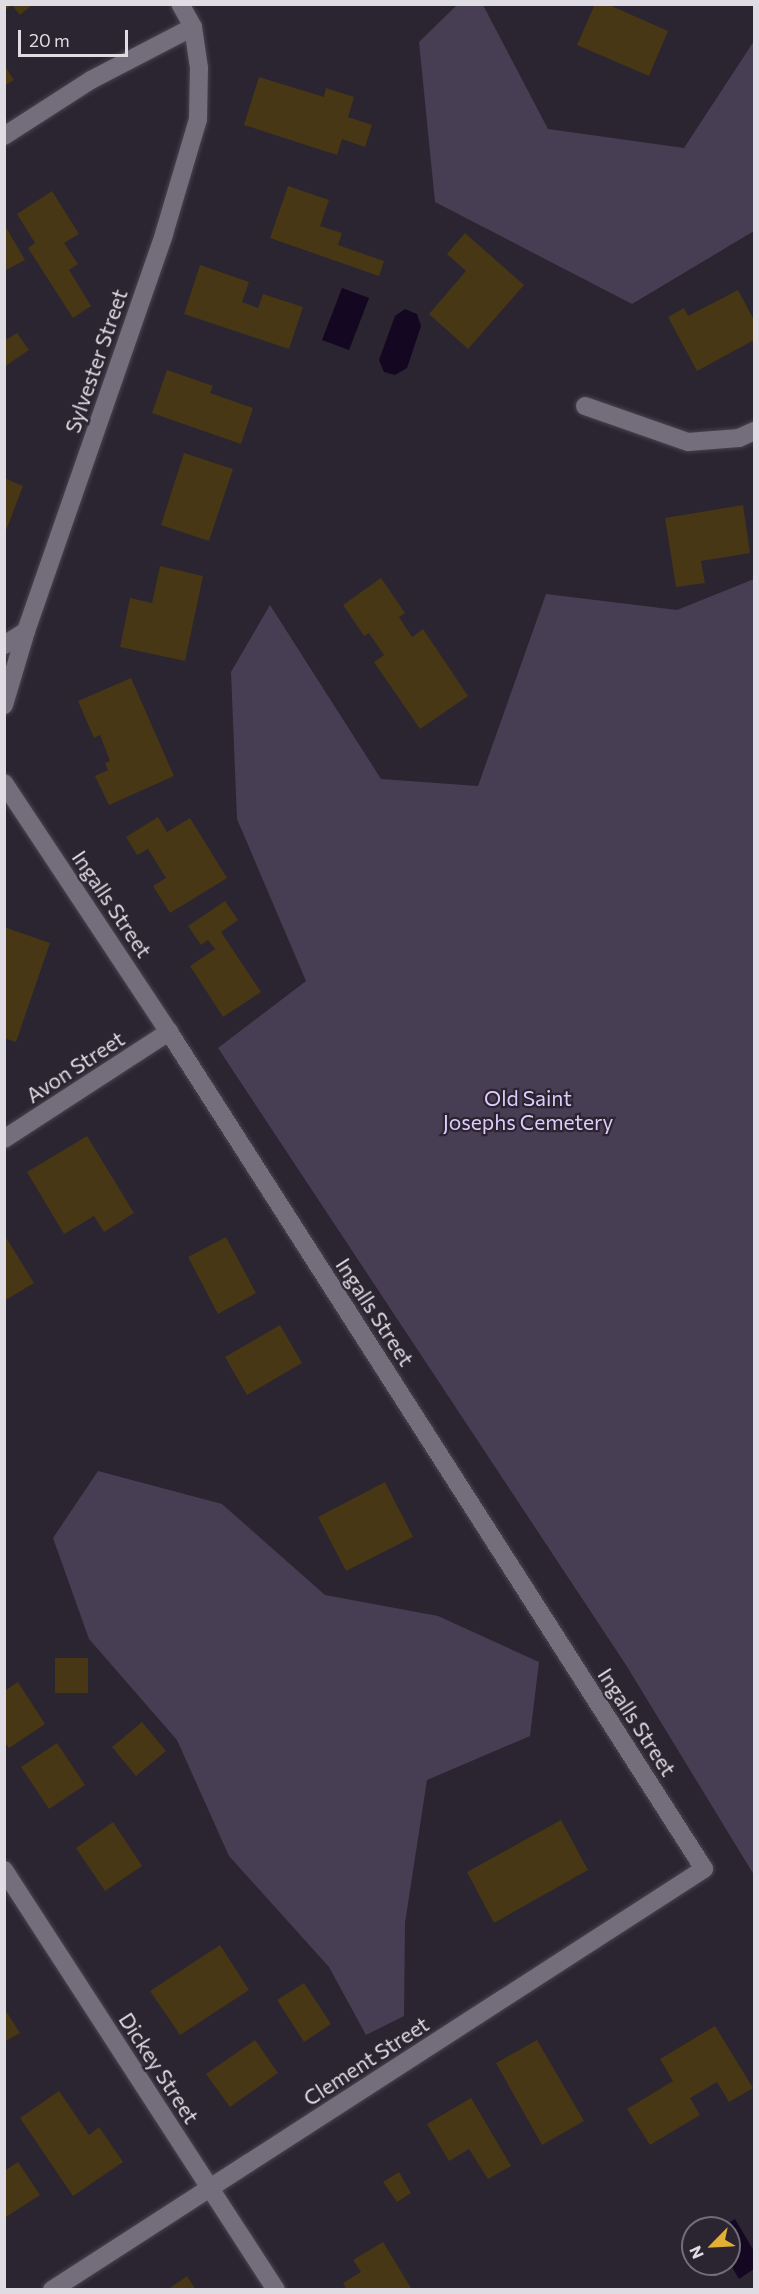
<!DOCTYPE html>
<html>
<head>
<meta charset="utf-8">
<style>
	body { margin:0 }
	#map { position:relative; width:759px; height:2294px; overflow:hidden; background:#2a2531; font-family:Commissioner,sans-serif }
	div>[style] { position:absolute }
	.green>* { inset:0; background:#473e54 }
	.water>* { inset:0; background:#140722 }
	.building>* { inset:0; background:#473714 }
	.roads { filter:drop-shadow(0 0 2px #47444e) drop-shadow(0 0 2px #47444e) }
	.minor>* { height:18px; margin:-9px; padding:0 9px; transform-origin:9px; border-radius:9px; background:#746e7c }
	span { translate:-50% -50%; white-space:nowrap; text-align:center; line-height:1.15; -webkit-text-stroke:4.5px #2a2531; paint-order:stroke }
	.street-label { font-size:21px; color:#dfdce4 }
	.park-label { font-size:21px; color:#dfccfc }
	.frame { position:absolute; inset:0; border:6px solid #dfdce4; pointer-events:none }
	.north { position:absolute; left:681px; top:2216px; width:60px; height:60px; box-sizing:border-box; background:#2a2531; border:2px solid #726e79; border-radius:50%; rotate:246deg; font-size:16px; font-weight:700; line-height:24px; text-align:center; color:#dfdce4 }
	.north::after { content:''; display:block; margin:auto; width:21px; height:27px; background:#e2af34; clip-path:polygon(50% 0,100% 100%,50% 72%,0 100%) }
	.scale { position:absolute; left:18px; top:30px; width:110px; height:27px; box-sizing:border-box; border:3px solid #dfdce4; border-top:0; padding-left:8px; font-size:18px; line-height:21px; white-space:nowrap; color:#dfdce4; -webkit-text-stroke:4px #2a2531; paint-order:stroke }
</style>
</head>
<body>
<div id="map">
	<div class="green">
		<div style="clip-path:polygon(457px 5px,483px 5px,548px 129px,684px 148px,754px 41px,754px 231px,632px 304px,435px 202px,419px 42px)"></div>
		<div style="clip-path:polygon(754px 579px,754px 1875px,626px 1665px,218px 1048px,306px 981px,237px 819px,231px 672px,270px 605px,381px 779px,478px 786px,546px 594px,677px 610px)"></div>
		<div style="clip-path:polygon(98px 1471px,222px 1504px,325px 1595px,438px 1616px,539px 1662px,530px 1736px,427px 1780px,405px 1923px,404px 2016px,366px 2035px,329px 1967px,229px 1856px,177px 1740px,89px 1639px,53px 1538px)"></div>
	</div>
	<div class="water">
		<div style="clip-path:polygon(342px 288px,369px 298px,349px 350px,322px 340px)"></div>
		<div style="clip-path:polygon(405px 309px,417px 314px,421px 326px,407px 368px,395px 375px,384px 372px,379px 360px,395px 316px)"></div>
		<div style="clip-path:polygon(735px 2219px,754px 2251px,754px 2269px,739px 2279px,729px 2262px,729px 2228px,720px 2228px)"></div>
	</div>
	<div class="building">
		<div style="clip-path:polygon(4px 4px,33px 4px,20px 15px,12px 5px,4px 11px)"></div>
		<div style="clip-path:polygon(595px 4px,607px 4px,668px 31px,649px 76px,577px 45px)"></div>
		<div style="clip-path:polygon(4px 65px,14px 80px,4px 86px)"></div>
		<div style="clip-path:polygon(259px 77px,324px 97px,326px 88px,354px 97px,348px 117px,372px 125px,365px 147px,342px 139px,337px 155px,244px 125px)"></div>
		<div style="clip-path:polygon(288px 186px,329px 200px,320px 226px,342px 233px,338px 245px,384px 261px,379px 276px,270px 238px)"></div>
		<div style="clip-path:polygon(52px 191px,79px 234px,64px 243px,78px 264px,69px 270px,91px 306px,73px 318px,28px 248px,35px 243px,17px 214px)"></div>
		<div style="clip-path:polygon(4px 224px,25px 260px,4px 271px)"></div>
		<div style="clip-path:polygon(465px 233px,524px 285px,468px 349px,429px 314px,466px 271px,447px 254px)"></div>
		<div style="clip-path:polygon(200px 265px,249px 282px,242px 302px,258px 308px,263px 294px,303px 307px,289px 349px,184px 314px)"></div>
		<div style="clip-path:polygon(738px 290px,754px 320px,754px 340px,697px 371px,668px 317px,684px 308px,688px 316px)"></div>
		<div style="clip-path:polygon(17px 333px,29px 350px,4px 367px,4px 341px)"></div>
		<div style="clip-path:polygon(167px 370px,213px 386px,210px 393px,253px 408px,241px 444px,152px 413px)"></div>
		<div style="clip-path:polygon(184px 453px,233px 469px,209px 541px,161px 525px)"></div>
		<div style="clip-path:polygon(4px 478px,23px 486px,5px 533px,4px 533px)"></div>
		<div style="clip-path:polygon(743px 505px,750px 553px,701px 561px,705px 583px,676px 587px,665px 518px)"></div>
		<div style="clip-path:polygon(160px 566px,203px 576px,185px 661px,120px 647px,130px 598px,152px 603px)"></div>
		<div style="clip-path:polygon(381px 578px,405px 613px,399px 617px,412px 637px,423px 629px,468px 696px,420px 729px,374px 662px,384px 655px,369px 633px,364px 636px,343px 605px)"></div>
		<div style="clip-path:polygon(131px 678px,174px 776px,109px 805px,95px 776px,108px 770px,105px 763px,110px 761px,100px 735px,94px 738px,78px 701px)"></div>
		<div style="clip-path:polygon(158px 817px,167px 832px,190px 818px,227px 878px,170px 913px,153px 886px,166px 878px,148px 849px,137px 855px,126px 837px)"></div>
		<div style="clip-path:polygon(225px 901px,238px 920px,221px 932px,261px 992px,223px 1017px,190px 966px,215px 949px,208px 940px,201px 945px,188px 926px)"></div>
		<div style="clip-path:polygon(4px 927px,50px 943px,16px 1042px,4px 1038px)"></div>
		<div style="clip-path:polygon(87px 1136px,134px 1213px,104px 1232px,94px 1216px,64px 1234px,27px 1172px)"></div>
		<div style="clip-path:polygon(226px 1237px,256px 1293px,218px 1314px,188px 1257px)"></div>
		<div style="clip-path:polygon(7px 1239px,34px 1283px,4px 1301px,4px 1240px)"></div>
		<div style="clip-path:polygon(280px 1325px,302px 1363px,247px 1395px,225px 1357px)"></div>
		<div style="clip-path:polygon(385px 1482px,413px 1537px,346px 1571px,318px 1517px)"></div>
		<div style="clip-path:polygon(55px 1658px,88px 1658px,88px 1693px,55px 1693px)"></div>
		<div style="clip-path:polygon(18px 1682px,45px 1724px,9px 1748px,4px 1742px,4px 1691px)"></div>
		<div style="clip-path:polygon(142px 1722px,166px 1751px,136px 1776px,112px 1747px)"></div>
		<div style="clip-path:polygon(57px 1743px,85px 1785px,49px 1809px,21px 1767px)"></div>
		<div style="clip-path:polygon(561px 1820px,588px 1870px,494px 1923px,467px 1872px)"></div>
		<div style="clip-path:polygon(113px 1822px,142px 1866px,105px 1891px,76px 1848px)"></div>
		<div style="clip-path:polygon(220px 1945px,249px 1990px,180px 2035px,150px 1991px)"></div>
		<div style="clip-path:polygon(304px 1983px,331px 2024px,304px 2042px,277px 2000px)"></div>
		<div style="clip-path:polygon(4px 2008px,20px 2033px,4px 2042px)"></div>
		<div style="clip-path:polygon(715px 2026px,753px 2088px,729px 2102px,717px 2082px,690px 2098px,700px 2115px,650px 2145px,627px 2109px,673px 2081px,660px 2059px)"></div>
		<div style="clip-path:polygon(255px 2040px,278px 2073px,230px 2107px,206px 2074px)"></div>
		<div style="clip-path:polygon(537px 2040px,584px 2121px,542px 2145px,496px 2063px)"></div>
		<div style="clip-path:polygon(59px 2091px,89px 2135px,99px 2127px,123px 2162px,73px 2196px,20px 2118px)"></div>
		<div style="clip-path:polygon(471px 2098px,511px 2166px,488px 2179px,469px 2149px,449px 2161px,427px 2124px)"></div>
		<div style="clip-path:polygon(18px 2162px,40px 2195px,6px 2217px,4px 2171px)"></div>
		<div style="clip-path:polygon(399px 2172px,411px 2193px,397px 2202px,383px 2182px)"></div>
		<div style="clip-path:polygon(383px 2242px,411px 2288px,347px 2290px,343px 2283px,361px 2272px,353px 2260px)"></div>
		<div style="clip-path:polygon(187px 2276px,196px 2290px,167px 2290px)"></div>
	</div>
	<div class="roads">
		<div class="minor">
			<div style="left:4px;top:136px;width:103px;rotate:-32.8deg"></div>
			<div style="left:91px;top:80px;width:115px;rotate:-27.5deg"></div>
			<div style="left:585px;top:406px;width:109px;rotate:19.3deg"></div>
			<div style="left:688px;top:442px;width:51px;rotate:-4.5deg"></div>
			<div style="left:739px;top:438px;width:17px;rotate:-25deg"></div>
			<div style="left:4px;top:645px;width:26px;rotate:-32deg"></div>
			<div style="left:4px;top:705px;width:77px;rotate:-73.4deg"></div>
			<div style="left:26px;top:631px;width:420px;rotate:-70.8deg"></div>
			<div style="left:164px;top:234px;width:120px;rotate:-73.5deg"></div>
			<div style="left:198px;top:119px;width:51px;rotate:-88.9deg"></div>
			<div style="left:199px;top:68px;width:41px;rotate:-98.3deg"></div>
			<div style="left:193px;top:27px;width:26px;rotate:-119deg"></div>
			<div style="left:4px;top:783px;width:299px;rotate:56.5deg"></div>
			<div style="left:169px;top:1032px;width:993px;rotate:57.41deg"></div>
			<div style="left:704px;top:1869px;width:776px;rotate:147.15deg"></div>
			<div style="left:4px;top:1139px;width:197px;rotate:-33deg"></div>
			<div style="left:4px;top:1870px;width:500px;rotate:57.07deg"></div>
		</div>
	</div>
	<div class="street-label">
		<span style="left:96px;top:361px;rotate:-71deg">Sylvester Street</span>
		<span style="left:112px;top:904px;rotate:56deg">Ingalls Street</span>
		<span style="left:75px;top:1067px;rotate:-33deg">Avon Street</span>
		<span style="left:375px;top:1312px;rotate:57deg">Ingalls Street</span>
		<span style="left:637px;top:1722px;rotate:57deg">Ingalls Street</span>
		<span style="left:366px;top:2061px;rotate:-33deg">Clement Street</span>
		<span style="left:159px;top:2068px;rotate:57deg">Dickey Street</span>
	</div>
	<div class="park-label">
		<span style="left:528px;top:1110px">Old Saint<br>Josephs Cemetery</span>
	</div>
	<div class="frame"></div>
	<div class="north">N</div>
	<div class="scale">20 m</div>
</div>
</body>
</html>
